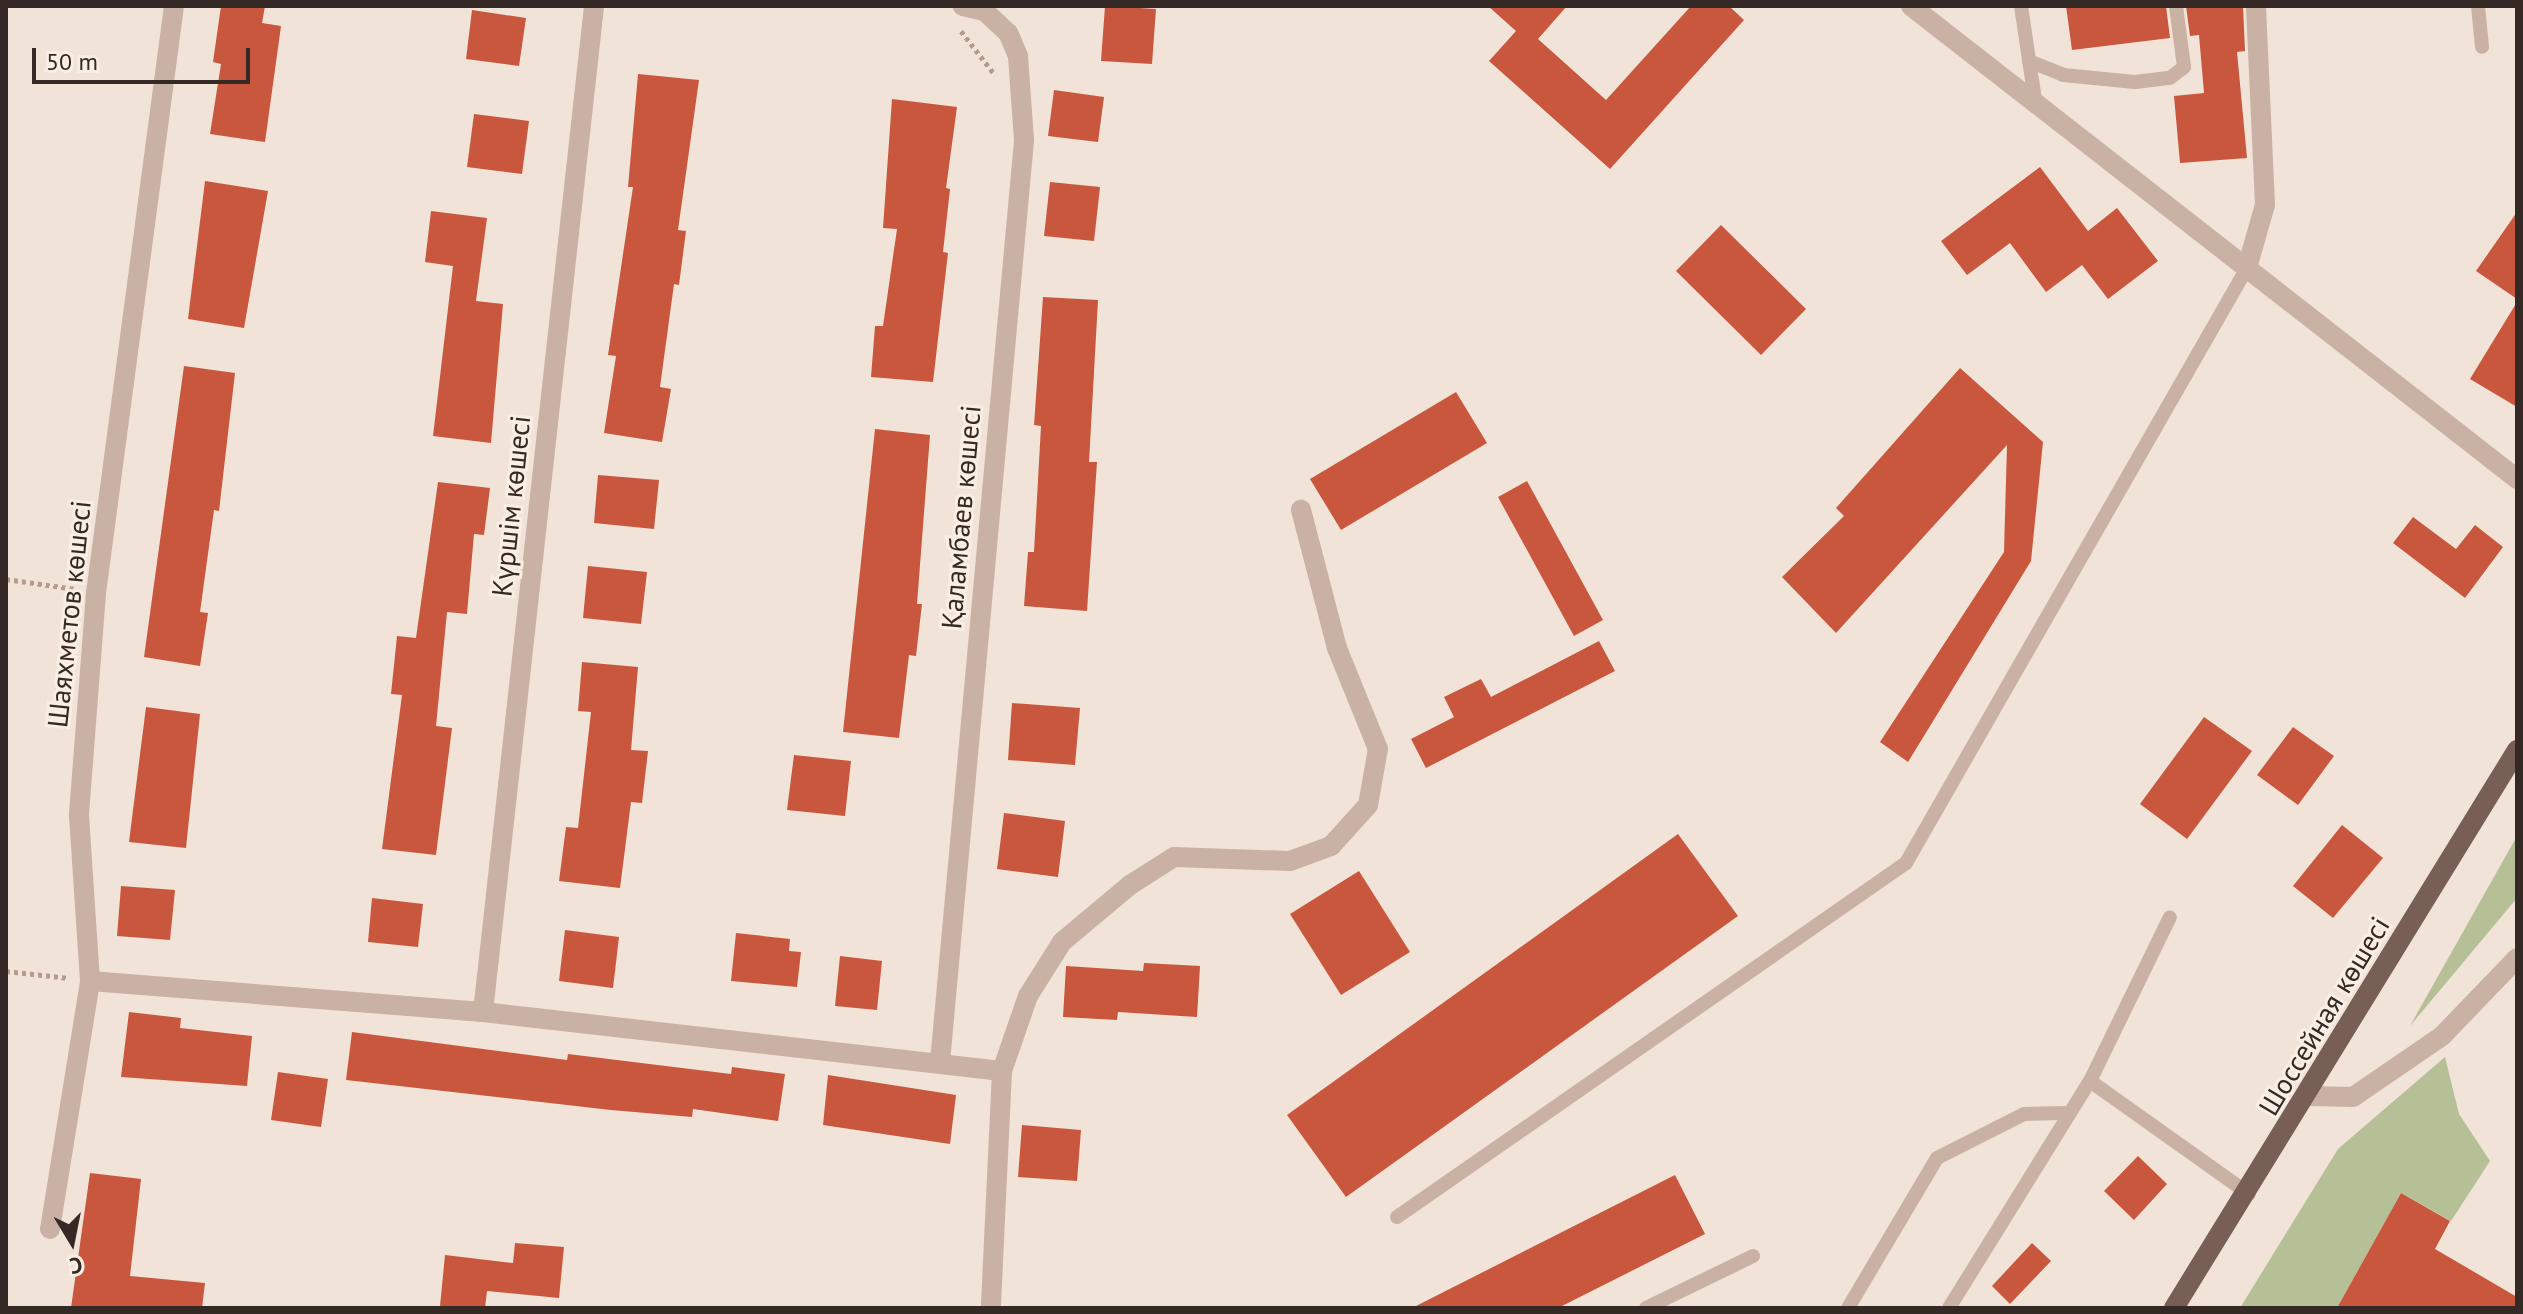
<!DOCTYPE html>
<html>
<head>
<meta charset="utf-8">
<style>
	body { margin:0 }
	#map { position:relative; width:2523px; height:1314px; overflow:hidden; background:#f1e3d7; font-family:"PT Sans",sans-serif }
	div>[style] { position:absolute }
	.green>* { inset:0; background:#b5c097 }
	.building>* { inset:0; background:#c9573e }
	.path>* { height:5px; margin-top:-2.5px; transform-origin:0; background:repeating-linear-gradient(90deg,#b59c8e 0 4px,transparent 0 8px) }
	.service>* { height:14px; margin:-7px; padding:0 7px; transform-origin:7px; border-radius:7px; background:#c9b2a3 }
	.minor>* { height:20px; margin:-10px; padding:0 10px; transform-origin:10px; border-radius:10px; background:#c9b2a3 }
	.primary>* { height:20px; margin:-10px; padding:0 10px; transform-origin:10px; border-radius:10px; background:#775f56 }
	span { translate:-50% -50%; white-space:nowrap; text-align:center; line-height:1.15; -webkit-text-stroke:6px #f9eee3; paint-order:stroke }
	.street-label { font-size:28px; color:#342925 }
	.frame { position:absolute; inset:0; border:8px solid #342925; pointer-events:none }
	.north { position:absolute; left:32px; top:1202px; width:80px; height:80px; -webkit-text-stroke:6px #f9eee3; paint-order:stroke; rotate:170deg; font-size:22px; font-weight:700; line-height:32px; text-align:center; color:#342925 }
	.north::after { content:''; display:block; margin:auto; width:28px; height:36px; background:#342925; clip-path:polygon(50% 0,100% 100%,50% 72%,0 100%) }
	.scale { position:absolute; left:32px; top:48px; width:218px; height:36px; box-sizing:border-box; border:4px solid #342925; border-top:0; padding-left:10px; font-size:24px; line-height:28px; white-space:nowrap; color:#342925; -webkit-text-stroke:6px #f9eee3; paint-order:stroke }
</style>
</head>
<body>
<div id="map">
	<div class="green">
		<div style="clip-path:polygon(2517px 836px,2517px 898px,2410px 1026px)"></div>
		<div style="clip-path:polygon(2445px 1057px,2459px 1114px,2490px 1161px,2451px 1221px,2401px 1193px,2337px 1308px,2240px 1308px,2338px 1149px)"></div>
	</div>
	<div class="building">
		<div style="clip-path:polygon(221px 6px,265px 6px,262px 23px,281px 26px,265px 142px,210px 134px,221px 64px,213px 62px)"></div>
		<div style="clip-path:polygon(1105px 6px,1156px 9px,1152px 64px,1101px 61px)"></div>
		<div style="clip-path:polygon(1488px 6px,1567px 6px,1538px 39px,1606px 100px,1691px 6px,1729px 6px,1744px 20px,1610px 169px,1489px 61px,1516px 31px)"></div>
		<div style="clip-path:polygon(2066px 6px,2166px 6px,2170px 38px,2072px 50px)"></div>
		<div style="clip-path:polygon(2186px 6px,2243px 6px,2245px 51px,2237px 52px,2247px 158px,2180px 163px,2174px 96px,2204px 93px,2199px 35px,2190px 36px)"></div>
		<div style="clip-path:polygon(472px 10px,526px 18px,519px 66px,466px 59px)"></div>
		<div style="clip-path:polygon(638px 74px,699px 80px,678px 230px,686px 231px,679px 285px,674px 284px,660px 387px,671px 389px,662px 442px,604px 433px,616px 356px,608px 355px,633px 187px,628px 187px)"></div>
		<div style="clip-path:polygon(1054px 90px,1104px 97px,1098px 142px,1048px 136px)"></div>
		<div style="clip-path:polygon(892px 99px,957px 107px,946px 188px,950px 189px,943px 252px,948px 253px,933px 382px,871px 377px,875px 326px,883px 326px,897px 229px,883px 228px)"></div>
		<div style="clip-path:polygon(474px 114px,529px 121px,522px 174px,467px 167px)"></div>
		<div style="clip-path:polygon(2040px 167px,2088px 231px,2117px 208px,2158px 261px,2108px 299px,2082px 265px,2046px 292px,2010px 243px,1967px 275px,1941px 241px)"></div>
		<div style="clip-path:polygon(205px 181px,268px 191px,244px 328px,188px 319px)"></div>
		<div style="clip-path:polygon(1050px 182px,1100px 187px,1094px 241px,1044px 236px)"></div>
		<div style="clip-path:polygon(431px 211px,487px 218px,476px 301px,503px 304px,491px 443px,433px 436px,453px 266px,425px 262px)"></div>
		<div style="clip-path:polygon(2517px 212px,2517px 299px,2476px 271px)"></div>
		<div style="clip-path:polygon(1721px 225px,1806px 309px,1761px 355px,1676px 271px)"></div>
		<div style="clip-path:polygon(1043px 297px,1098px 300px,1089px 462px,1097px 462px,1087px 611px,1024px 606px,1028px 552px,1034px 552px,1041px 426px,1034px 425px)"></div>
		<div style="clip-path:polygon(2517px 302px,2517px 407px,2470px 379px)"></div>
		<div style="clip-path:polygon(184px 366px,235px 373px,219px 511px,214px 510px,200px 612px,208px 613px,200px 666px,144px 657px)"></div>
		<div style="clip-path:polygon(1960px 368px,2043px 442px,2031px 561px,1908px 762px,1880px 742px,2004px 552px,2007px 445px,1836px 633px,1782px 577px,1844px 516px,1836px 508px)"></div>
		<div style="clip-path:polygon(1456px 392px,1487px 443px,1341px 530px,1310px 479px)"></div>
		<div style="clip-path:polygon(875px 429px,930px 435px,917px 604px,922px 604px,916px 656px,909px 655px,899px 738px,843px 732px)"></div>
		<div style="clip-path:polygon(598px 475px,659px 480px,654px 529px,594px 523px)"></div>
		<div style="clip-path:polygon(1527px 481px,1603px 620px,1574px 636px,1498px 497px)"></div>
		<div style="clip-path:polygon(438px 482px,490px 488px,484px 535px,474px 534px,467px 614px,447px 612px,436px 726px,452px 728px,436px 855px,382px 849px,402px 695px,391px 694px,397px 636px,416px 638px)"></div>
		<div style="clip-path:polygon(2413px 517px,2456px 549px,2475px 525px,2503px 547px,2465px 598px,2393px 543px)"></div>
		<div style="clip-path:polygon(588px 566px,647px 572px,641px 624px,583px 618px)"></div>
		<div style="clip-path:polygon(1599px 641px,1615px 671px,1426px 768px,1411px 739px,1454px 717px,1444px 697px,1481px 679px,1491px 697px)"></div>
		<div style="clip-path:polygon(582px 662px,638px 667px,631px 750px,648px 751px,642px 803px,631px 802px,620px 888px,559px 881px,566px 827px,578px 828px,591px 712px,578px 711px)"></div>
		<div style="clip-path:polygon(1012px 703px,1080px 708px,1075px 765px,1008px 760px)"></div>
		<div style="clip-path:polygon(146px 707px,200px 714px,186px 848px,129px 842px)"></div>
		<div style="clip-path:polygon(2204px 717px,2252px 751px,2187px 839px,2140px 804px)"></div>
		<div style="clip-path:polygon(2293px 727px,2334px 756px,2298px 805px,2257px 775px)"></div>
		<div style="clip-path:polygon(794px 755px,851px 761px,845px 816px,787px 810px)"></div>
		<div style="clip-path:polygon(1004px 813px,1065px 821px,1058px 877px,997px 869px)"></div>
		<div style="clip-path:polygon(2342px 825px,2383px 858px,2333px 918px,2293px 886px)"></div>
		<div style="clip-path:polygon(1678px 834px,1738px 916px,1346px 1197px,1287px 1115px)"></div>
		<div style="clip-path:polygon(1359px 871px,1410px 952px,1341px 995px,1290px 914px)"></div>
		<div style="clip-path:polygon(121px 886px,175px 890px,170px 940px,117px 936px)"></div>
		<div style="clip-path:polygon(372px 898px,423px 904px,418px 947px,368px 942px)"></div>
		<div style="clip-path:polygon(565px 930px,619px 937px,613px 988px,559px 981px)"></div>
		<div style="clip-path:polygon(736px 933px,790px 939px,789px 951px,801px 952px,797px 987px,731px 981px)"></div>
		<div style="clip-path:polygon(840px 956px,882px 961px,877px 1010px,835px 1006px)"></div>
		<div style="clip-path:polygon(1144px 963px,1200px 966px,1197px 1017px,1118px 1012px,1117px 1020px,1063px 1017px,1066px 966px,1143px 971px)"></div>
		<div style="clip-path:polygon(129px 1012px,181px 1018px,180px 1028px,252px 1036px,247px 1086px,121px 1077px)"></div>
		<div style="clip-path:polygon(352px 1032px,567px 1060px,568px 1054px,731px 1074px,732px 1067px,785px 1074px,778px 1121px,693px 1109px,692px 1117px,611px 1110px,346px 1080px)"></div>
		<div style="clip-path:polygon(278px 1072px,328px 1079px,321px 1127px,271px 1120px)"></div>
		<div style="clip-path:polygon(828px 1075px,956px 1095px,950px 1144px,823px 1125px)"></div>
		<div style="clip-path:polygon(1022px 1125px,1081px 1130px,1077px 1181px,1018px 1177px)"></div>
		<div style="clip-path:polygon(2138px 1156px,2167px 1184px,2134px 1220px,2104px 1191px)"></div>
		<div style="clip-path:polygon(90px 1173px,141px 1179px,130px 1276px,205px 1283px,202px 1308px,71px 1308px)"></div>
		<div style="clip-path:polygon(1675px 1175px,1705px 1234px,1558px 1308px,1412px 1308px)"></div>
		<div style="clip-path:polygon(2401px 1193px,2450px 1221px,2435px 1249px,2517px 1297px,2517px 1308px,2337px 1308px)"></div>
		<div style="clip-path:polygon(515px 1243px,564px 1247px,559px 1298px,487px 1291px,485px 1308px,440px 1306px,445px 1255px,513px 1263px)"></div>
		<div style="clip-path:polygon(2032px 1243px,2051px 1261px,2010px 1304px,1992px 1286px)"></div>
	</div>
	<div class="path">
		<div style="left:961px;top:31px;width:56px;rotate:52.3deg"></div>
		<div style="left:6px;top:579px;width:70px;rotate:8.2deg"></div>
		<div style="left:6px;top:971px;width:63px;rotate:6.3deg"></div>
	</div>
	<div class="service">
		<div style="left:2021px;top:6px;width:101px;rotate:81.5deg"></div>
		<div style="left:2478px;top:6px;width:41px;rotate:84.4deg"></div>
		<div style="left:2029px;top:61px;width:37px;rotate:22deg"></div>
		<div style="left:2063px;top:75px;width:72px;rotate:5.6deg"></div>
		<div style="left:2135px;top:82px;width:35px;rotate:-7deg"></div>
		<div style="left:2170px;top:78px;width:18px;rotate:-38deg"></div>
		<div style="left:2184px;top:67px;width:62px;rotate:-97.5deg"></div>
		<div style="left:2090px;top:1081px;width:182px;rotate:-64deg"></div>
		<div style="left:1397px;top:1217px;width:620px;rotate:-34.82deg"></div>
		<div style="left:1906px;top:863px;width:686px;rotate:-60.18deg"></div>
		<div style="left:1646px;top:1308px;width:119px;rotate:-25.9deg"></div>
		<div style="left:1848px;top:1308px;width:174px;rotate:-59.3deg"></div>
		<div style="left:1937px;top:1158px;width:97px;rotate:-26.8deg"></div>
		<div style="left:2024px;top:1114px;width:41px;rotate:-1.4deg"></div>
		<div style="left:1949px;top:1308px;width:267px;rotate:-58.2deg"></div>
		<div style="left:2090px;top:1081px;width:195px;rotate:35.4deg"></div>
	</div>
	<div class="minor">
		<div style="left:1911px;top:6px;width:769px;rotate:37.97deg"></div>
		<div style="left:2247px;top:268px;width:66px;rotate:-74.1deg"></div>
		<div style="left:2265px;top:205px;width:199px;rotate:-92.6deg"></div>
		<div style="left:90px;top:981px;width:394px;rotate:4.5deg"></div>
		<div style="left:483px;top:1012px;width:522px;rotate:6.49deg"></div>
		<div style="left:1002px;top:1071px;width:237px;rotate:92.7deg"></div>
		<div style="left:483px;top:1012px;width:1012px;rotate:-83.7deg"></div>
		<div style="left:940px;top:1062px;width:926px;rotate:-84.79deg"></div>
		<div style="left:1024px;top:140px;width:84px;rotate:-94.1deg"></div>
		<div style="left:1018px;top:56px;width:25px;rotate:-113deg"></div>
		<div style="left:1008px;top:33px;width:33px;rotate:-137deg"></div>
		<div style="left:984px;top:11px;width:22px;rotate:-167deg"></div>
		<div style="left:1002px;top:1071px;width:79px;rotate:-70.9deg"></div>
		<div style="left:1028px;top:996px;width:64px;rotate:-57.8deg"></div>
		<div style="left:1062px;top:942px;width:89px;rotate:-40deg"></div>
		<div style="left:1130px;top:885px;width:52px;rotate:-32.5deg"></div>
		<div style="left:1174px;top:857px;width:116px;rotate:2deg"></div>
		<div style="left:1290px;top:861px;width:44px;rotate:-20.1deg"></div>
		<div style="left:1331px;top:846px;width:55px;rotate:-47.9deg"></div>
		<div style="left:1368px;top:805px;width:57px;rotate:-79.9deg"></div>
		<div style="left:1378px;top:749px;width:109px;rotate:-112.1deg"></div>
		<div style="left:1337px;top:648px;width:143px;rotate:-104.6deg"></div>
		<div style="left:2308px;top:1096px;width:45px;rotate:1.3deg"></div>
		<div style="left:2353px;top:1097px;width:108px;rotate:-34.4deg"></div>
		<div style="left:2442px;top:1036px;width:108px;rotate:-46.1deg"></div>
		<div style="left:50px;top:1229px;width:251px;rotate:-80.8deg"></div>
		<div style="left:90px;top:981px;width:167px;rotate:-93.8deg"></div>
		<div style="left:79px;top:814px;width:222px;rotate:-85.6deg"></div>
		<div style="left:96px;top:593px;width:592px;rotate:-82.43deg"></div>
	</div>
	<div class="primary">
		<div style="left:2174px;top:1308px;width:655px;rotate:-58.42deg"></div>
	</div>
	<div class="street-label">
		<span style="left:511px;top:506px;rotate:-84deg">Күршім көшесі</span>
		<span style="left:961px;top:517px;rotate:-85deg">Қаламбаев көшесі</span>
		<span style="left:69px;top:614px;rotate:-84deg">Шаяхметов көшесі</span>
		<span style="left:2324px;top:1016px;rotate:-59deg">Шоссейная көшесі</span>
	</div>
	<div class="frame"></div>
	<div class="north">С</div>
	<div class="scale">50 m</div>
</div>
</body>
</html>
